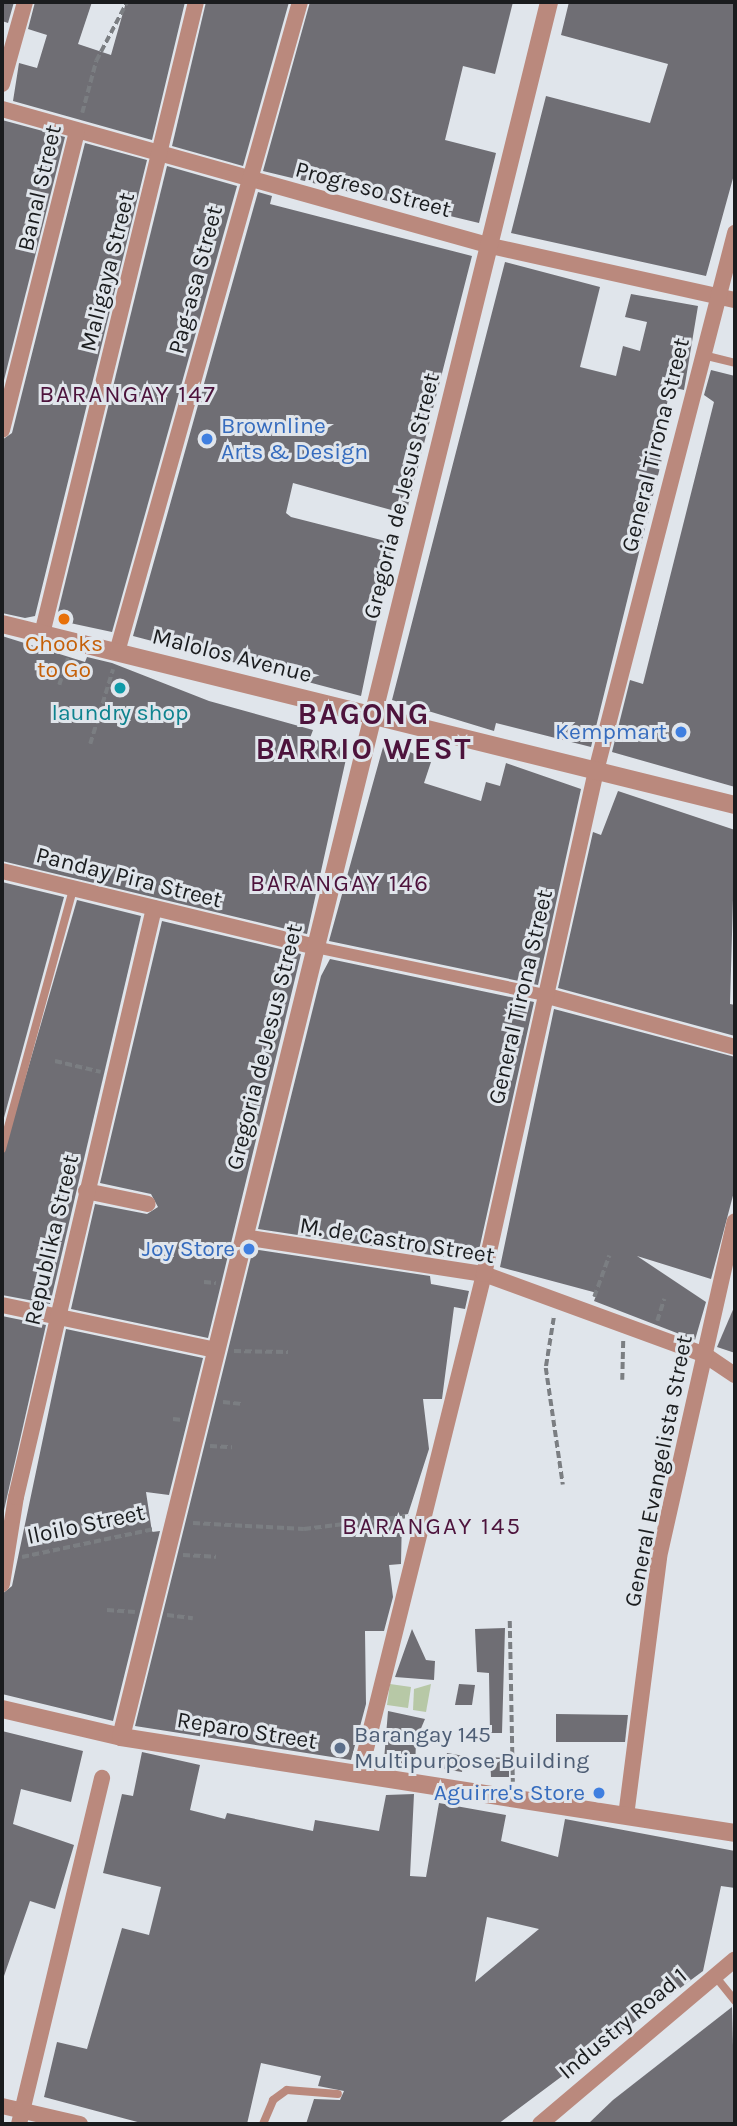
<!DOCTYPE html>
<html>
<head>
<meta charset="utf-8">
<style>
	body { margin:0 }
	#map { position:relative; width:737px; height:2126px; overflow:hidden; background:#e0e5eb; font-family:Karla,sans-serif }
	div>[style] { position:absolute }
	.green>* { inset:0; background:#b7c8a6 }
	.building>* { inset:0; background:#6f6e74 }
	.path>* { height:3.5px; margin-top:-1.75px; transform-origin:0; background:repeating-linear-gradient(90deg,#7b7e82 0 7px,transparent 0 10.5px) }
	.service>* { height:8px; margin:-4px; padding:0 4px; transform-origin:4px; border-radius:4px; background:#ba897d }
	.pedestrian>* { height:12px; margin:-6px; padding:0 6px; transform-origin:6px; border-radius:6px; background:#ba897d }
	.minor>* { height:16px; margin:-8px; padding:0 8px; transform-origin:8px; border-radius:8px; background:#ba897d }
	.tertiary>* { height:18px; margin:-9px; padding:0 9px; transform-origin:9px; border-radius:9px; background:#ba897d }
	.dots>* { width:19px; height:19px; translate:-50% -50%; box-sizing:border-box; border:4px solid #e0e5eb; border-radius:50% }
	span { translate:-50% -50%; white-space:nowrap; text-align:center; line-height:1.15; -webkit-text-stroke:6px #e0e5eb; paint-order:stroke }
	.street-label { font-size:23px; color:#1a1c1e }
	.shop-label { font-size:23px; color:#366cbe }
	.left { translate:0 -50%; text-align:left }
	.right { translate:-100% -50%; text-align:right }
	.food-label { font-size:23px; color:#c56008 }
	.culture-label { font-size:23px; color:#0d838f }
	.service-label { font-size:23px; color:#4e5e75 }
	.neighbourhood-label { font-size:24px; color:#4d133c; letter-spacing:2px }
	.district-label { font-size:30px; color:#4d133c; font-weight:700; letter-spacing:2px }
	.frame { position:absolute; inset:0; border:4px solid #1a1c1e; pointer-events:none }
</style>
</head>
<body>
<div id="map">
	<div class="green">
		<div style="clip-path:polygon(390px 1684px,411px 1687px,408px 1708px,387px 1705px)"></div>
		<div style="clip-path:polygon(431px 1684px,426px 1712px,413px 1710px,414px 1689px)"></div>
	</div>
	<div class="building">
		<div style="clip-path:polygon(2px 2px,14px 2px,8px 23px,2px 21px)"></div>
		<div style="clip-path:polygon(35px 2px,92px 2px,78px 44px,111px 55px,126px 2px,185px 2px,152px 140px,13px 101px,19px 63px,37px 68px,47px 35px,28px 29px)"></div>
		<div style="clip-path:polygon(206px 2px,289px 2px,243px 166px,172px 146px)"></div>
		<div style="clip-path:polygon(310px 2px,513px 2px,495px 74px,463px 66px,445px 140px,496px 153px,479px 223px,263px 171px)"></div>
		<div style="clip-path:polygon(569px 2px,735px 2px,735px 171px,706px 276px,511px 233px,546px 96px,650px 123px,668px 64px,561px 35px)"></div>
		<div style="clip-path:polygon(2px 120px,65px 137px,2px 388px)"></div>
		<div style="clip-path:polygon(85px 143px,147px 160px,35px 616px,25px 618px,2px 613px,2px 440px,12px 433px)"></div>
		<div style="clip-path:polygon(167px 166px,237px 186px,112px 632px,56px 620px)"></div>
		<div style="clip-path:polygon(258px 192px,272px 196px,270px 204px,472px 256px,406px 514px,293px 483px,286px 513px,291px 517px,393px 543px,361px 696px,133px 636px)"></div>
		<div style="clip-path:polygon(505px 262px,600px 287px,580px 367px,616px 376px,623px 346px,640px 351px,647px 322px,625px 317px,631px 294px,698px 306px,684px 390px,671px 387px,656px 449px,664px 451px,591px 747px,496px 723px,494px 731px,392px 700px)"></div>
		<div style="clip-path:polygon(711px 370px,735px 376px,735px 787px,612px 752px,630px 680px,643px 684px,714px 402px,704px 395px)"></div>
		<div style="clip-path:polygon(2px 636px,85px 662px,87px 657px,112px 663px,209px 701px,313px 730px,310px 738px,348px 750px,307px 934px,2px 861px)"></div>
		<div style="clip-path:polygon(385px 740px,431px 762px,424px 783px,481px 801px,486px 782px,500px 786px,506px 763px,581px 789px,538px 985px,329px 941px)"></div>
		<div style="clip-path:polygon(618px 791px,735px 830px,730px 1004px,735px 1005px,735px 1036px,558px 988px,593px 832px,601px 835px)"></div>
		<div style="clip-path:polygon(2px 882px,64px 897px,2px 1125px)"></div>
		<div style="clip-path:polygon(77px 900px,141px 916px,50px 1304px,2px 1295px,2px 1158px)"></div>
		<div style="clip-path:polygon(162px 921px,301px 954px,208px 1338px,71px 1309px,95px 1204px,147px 1214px,158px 1207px,151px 1194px,100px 1183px)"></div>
		<div style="clip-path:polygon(330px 959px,534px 1002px,479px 1250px,444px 1251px,444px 1257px,258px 1229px,321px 976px)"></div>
		<div style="clip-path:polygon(554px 1009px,735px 1057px,735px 1188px,711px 1279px,637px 1256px,706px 1302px,695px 1340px,594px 1301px,597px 1293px,500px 1267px)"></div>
		<div style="clip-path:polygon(253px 1249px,430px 1276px,431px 1284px,469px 1291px,465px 1309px,454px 1307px,442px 1399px,423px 1399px,429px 1449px,408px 1514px,402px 1515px,401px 1564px,389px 1565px,393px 1597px,384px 1631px,365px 1631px,366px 1704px,351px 1760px,135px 1726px)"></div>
		<div style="clip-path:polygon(735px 1305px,735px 1353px,717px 1347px)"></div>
		<div style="clip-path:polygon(2px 1316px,46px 1325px,2px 1519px)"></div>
		<div style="clip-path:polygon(66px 1329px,203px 1358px,169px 1495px,146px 1492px,152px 1532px,160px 1531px,113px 1721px,2px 1694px,2px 1594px,12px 1586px)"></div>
		<div style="clip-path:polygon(505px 1628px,502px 1733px,490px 1733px,489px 1673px,477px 1672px,475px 1629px)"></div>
		<div style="clip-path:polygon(412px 1629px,426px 1660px,435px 1661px,434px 1680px,395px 1677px)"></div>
		<div style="clip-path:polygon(459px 1684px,475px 1685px,472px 1705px,455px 1705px)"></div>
		<div style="clip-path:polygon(388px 1711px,425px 1719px,416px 1740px,415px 1771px,384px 1760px)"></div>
		<div style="clip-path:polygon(556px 1714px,628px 1715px,625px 1742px,556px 1742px)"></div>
		<div style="clip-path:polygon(2px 1731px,83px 1751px,71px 1802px,21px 1789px,13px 1824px,74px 1845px,55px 1909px,30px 1901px,4px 1976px)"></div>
		<div style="clip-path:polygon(evenodd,142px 1752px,200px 1765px,190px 1810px,225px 1819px,227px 1813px,313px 1831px,315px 1820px,379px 1831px,386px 1795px,414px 1794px,410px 1876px,426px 1877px,439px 1803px,506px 1815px,501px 1841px,558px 1857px,565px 1819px,735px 1851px,735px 1888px,721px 1886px,703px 1971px,498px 2124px,306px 2124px,314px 2099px,340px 2100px,344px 2091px,318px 2086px,321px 2076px,261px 2063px,247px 2124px,145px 2124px,44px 2097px,57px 2042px,87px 2049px,122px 1928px,149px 1935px,161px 1887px,103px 1873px,122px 1794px,133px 1796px,142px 1752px,487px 1917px,539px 1929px,475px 1982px,487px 1917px)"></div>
		<div style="clip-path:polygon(447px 1753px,464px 1756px,462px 1772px,444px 1769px)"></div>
		<div style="clip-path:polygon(490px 1757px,509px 1758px,509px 1777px,491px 1777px)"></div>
		<div style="clip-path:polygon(732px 2007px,735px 2124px,588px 2124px,613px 2100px)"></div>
	</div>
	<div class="path">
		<div style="left:82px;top:113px;width:54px;rotate:-74.9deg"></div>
		<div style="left:96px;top:61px;width:67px;rotate:-62.3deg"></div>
		<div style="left:59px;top:685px;width:29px;rotate:-72deg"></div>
		<div style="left:90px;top:744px;width:78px;rotate:-73deg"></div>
		<div style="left:55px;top:1061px;width:47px;rotate:13.4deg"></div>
		<div style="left:204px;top:1282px;width:12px;rotate:5deg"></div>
		<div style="left:594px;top:1297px;width:44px;rotate:-69.9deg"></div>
		<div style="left:554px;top:1318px;width:51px;rotate:99.1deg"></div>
		<div style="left:546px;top:1368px;width:118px;rotate:81.7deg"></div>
		<div style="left:657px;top:1321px;width:23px;rotate:-72deg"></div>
		<div style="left:234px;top:1351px;width:54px;rotate:1.1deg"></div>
		<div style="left:622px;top:1380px;width:40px;rotate:-88.6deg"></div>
		<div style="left:223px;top:1402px;width:18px;rotate:6deg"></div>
		<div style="left:173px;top:1419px;width:9px;rotate:6deg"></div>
		<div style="left:210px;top:1446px;width:22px;rotate:3deg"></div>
		<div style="left:193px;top:1523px;width:111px;rotate:3.1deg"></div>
		<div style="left:304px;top:1529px;width:105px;rotate:-7.1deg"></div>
		<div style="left:183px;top:1555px;width:33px;rotate:3deg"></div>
		<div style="left:22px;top:1557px;width:135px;rotate:-12deg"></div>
		<div style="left:107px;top:1610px;width:28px;rotate:4deg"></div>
		<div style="left:167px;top:1615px;width:26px;rotate:7deg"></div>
		<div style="left:510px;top:1621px;width:161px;rotate:88.9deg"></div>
	</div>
	<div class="service">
		<div style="left:703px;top:355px;width:33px;rotate:14deg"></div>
		<div style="left:2px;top:1149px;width:270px;rotate:-74.7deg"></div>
		<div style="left:715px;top:1976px;width:32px;rotate:51deg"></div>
		<div style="left:263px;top:2124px;width:26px;rotate:-67deg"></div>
		<div style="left:273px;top:2100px;width:17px;rotate:-36deg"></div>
		<div style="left:287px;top:2090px;width:51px;rotate:4.5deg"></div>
	</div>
	<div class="pedestrian">
		<div style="left:315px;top:947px;width:234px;rotate:11.8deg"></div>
	</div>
	<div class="minor">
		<div style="left:2px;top:84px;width:85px;rotate:-74.3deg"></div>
		<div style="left:2px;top:109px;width:508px;rotate:15.65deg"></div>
		<div style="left:491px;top:246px;width:250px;rotate:12.5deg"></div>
		<div style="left:2px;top:430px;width:307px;rotate:-75.9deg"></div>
		<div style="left:42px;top:634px;width:650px;rotate:-76.31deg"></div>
		<div style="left:117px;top:652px;width:675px;rotate:-74.28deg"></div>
		<div style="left:2px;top:871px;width:322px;rotate:13.6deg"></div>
		<div style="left:544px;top:995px;width:198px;rotate:15.2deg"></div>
		<div style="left:86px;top:1191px;width:63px;rotate:11.8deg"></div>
		<div style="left:244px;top:1237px;width:243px;rotate:8.8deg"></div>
		<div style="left:484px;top:1274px;width:235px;rotate:20.1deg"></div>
		<div style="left:705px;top:1355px;width:36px;rotate:34deg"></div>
		<div style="left:2px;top:1305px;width:219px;rotate:11.9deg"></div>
		<div style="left:2px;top:1584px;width:88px;rotate:-80.9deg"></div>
		<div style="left:16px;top:1497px;width:605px;rotate:-76.81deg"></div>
		<div style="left:360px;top:1773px;width:514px;rotate:-76.04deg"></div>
		<div style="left:484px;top:1274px;width:515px;rotate:-77.45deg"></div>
		<div style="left:596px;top:771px;width:556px;rotate:-75.51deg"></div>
		<div style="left:626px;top:1816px;width:261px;rotate:-82.7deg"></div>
		<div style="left:659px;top:1557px;width:344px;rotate:-77.3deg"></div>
		<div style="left:2px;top:2106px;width:80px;rotate:13deg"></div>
		<div style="left:19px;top:2124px;width:356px;rotate:-76.5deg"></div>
		<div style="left:540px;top:2124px;width:255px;rotate:-40.2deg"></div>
	</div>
	<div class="tertiary">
		<div style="left:2px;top:624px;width:755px;rotate:13.87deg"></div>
		<div style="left:2px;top:1709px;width:122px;rotate:13.2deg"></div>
		<div style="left:121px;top:1737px;width:621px;rotate:8.89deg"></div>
		<div style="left:121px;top:1737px;width:1787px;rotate:-76.14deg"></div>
	</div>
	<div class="dots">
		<div style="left:207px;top:439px;background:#3f7fe0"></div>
		<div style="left:64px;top:619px;background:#e8710a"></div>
		<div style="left:120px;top:688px;background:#0f9aa8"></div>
		<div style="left:681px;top:732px;background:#3f7fe0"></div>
		<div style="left:249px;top:1249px;background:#3f7fe0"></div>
		<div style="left:340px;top:1748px;background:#5c6f8a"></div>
		<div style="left:599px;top:1793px;background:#3f7fe0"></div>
	</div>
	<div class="street-label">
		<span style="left:40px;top:188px;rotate:-77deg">Banal Street</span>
		<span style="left:373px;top:190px;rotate:15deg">Progreso Street</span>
		<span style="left:108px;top:272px;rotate:-76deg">Maligaya Street</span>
		<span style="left:196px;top:280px;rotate:-75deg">Pag-asa Street</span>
		<span style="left:656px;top:445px;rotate:-76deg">General Tirona Street</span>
		<span style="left:402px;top:496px;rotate:-76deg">Gregoria de Jesus Street</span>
		<span style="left:232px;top:656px;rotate:14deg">Malolos Avenue</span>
		<span style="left:129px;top:878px;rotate:14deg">Panday Pira Street</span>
		<span style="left:521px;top:997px;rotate:-77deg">General Tirona Street</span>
		<span style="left:265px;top:1047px;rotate:-76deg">Gregoria de Jesus Street</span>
		<span style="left:52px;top:1240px;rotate:-77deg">Republika Street</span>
		<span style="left:397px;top:1241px;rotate:9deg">M. de Castro Street</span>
		<span style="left:659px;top:1471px;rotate:-79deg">General Evangelista Street</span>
		<span style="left:86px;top:1525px;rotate:-12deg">Iloilo Street</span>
		<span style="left:247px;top:1731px;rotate:9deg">Reparo Street</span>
		<span style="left:623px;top:2024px;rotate:-40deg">Industry Road 1</span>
	</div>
	<div class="shop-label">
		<span class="left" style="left:221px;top:439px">Brownline<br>Arts &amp; Design</span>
		<span class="right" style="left:667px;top:732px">Kempmart</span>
		<span class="right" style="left:235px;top:1249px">Joy Store</span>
		<span class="right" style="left:585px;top:1793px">Aguirre's Store</span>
	</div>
	<div class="food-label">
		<span style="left:64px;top:657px">Chooks<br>to Go</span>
	</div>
	<div class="culture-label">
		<span style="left:120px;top:713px">laundry shop</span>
	</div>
	<div class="service-label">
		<span class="left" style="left:354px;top:1748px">Barangay 145<br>Multipurpose Building</span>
	</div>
	<div class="neighbourhood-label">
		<span style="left:128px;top:395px">BARANGAY 147</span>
		<span style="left:340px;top:884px">BARANGAY 146</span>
		<span style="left:432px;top:1527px">BARANGAY 145</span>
	</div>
	<div class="district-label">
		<span style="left:364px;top:731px">BAGONG<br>BARRIO WEST</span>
	</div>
	<div class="frame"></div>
</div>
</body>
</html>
